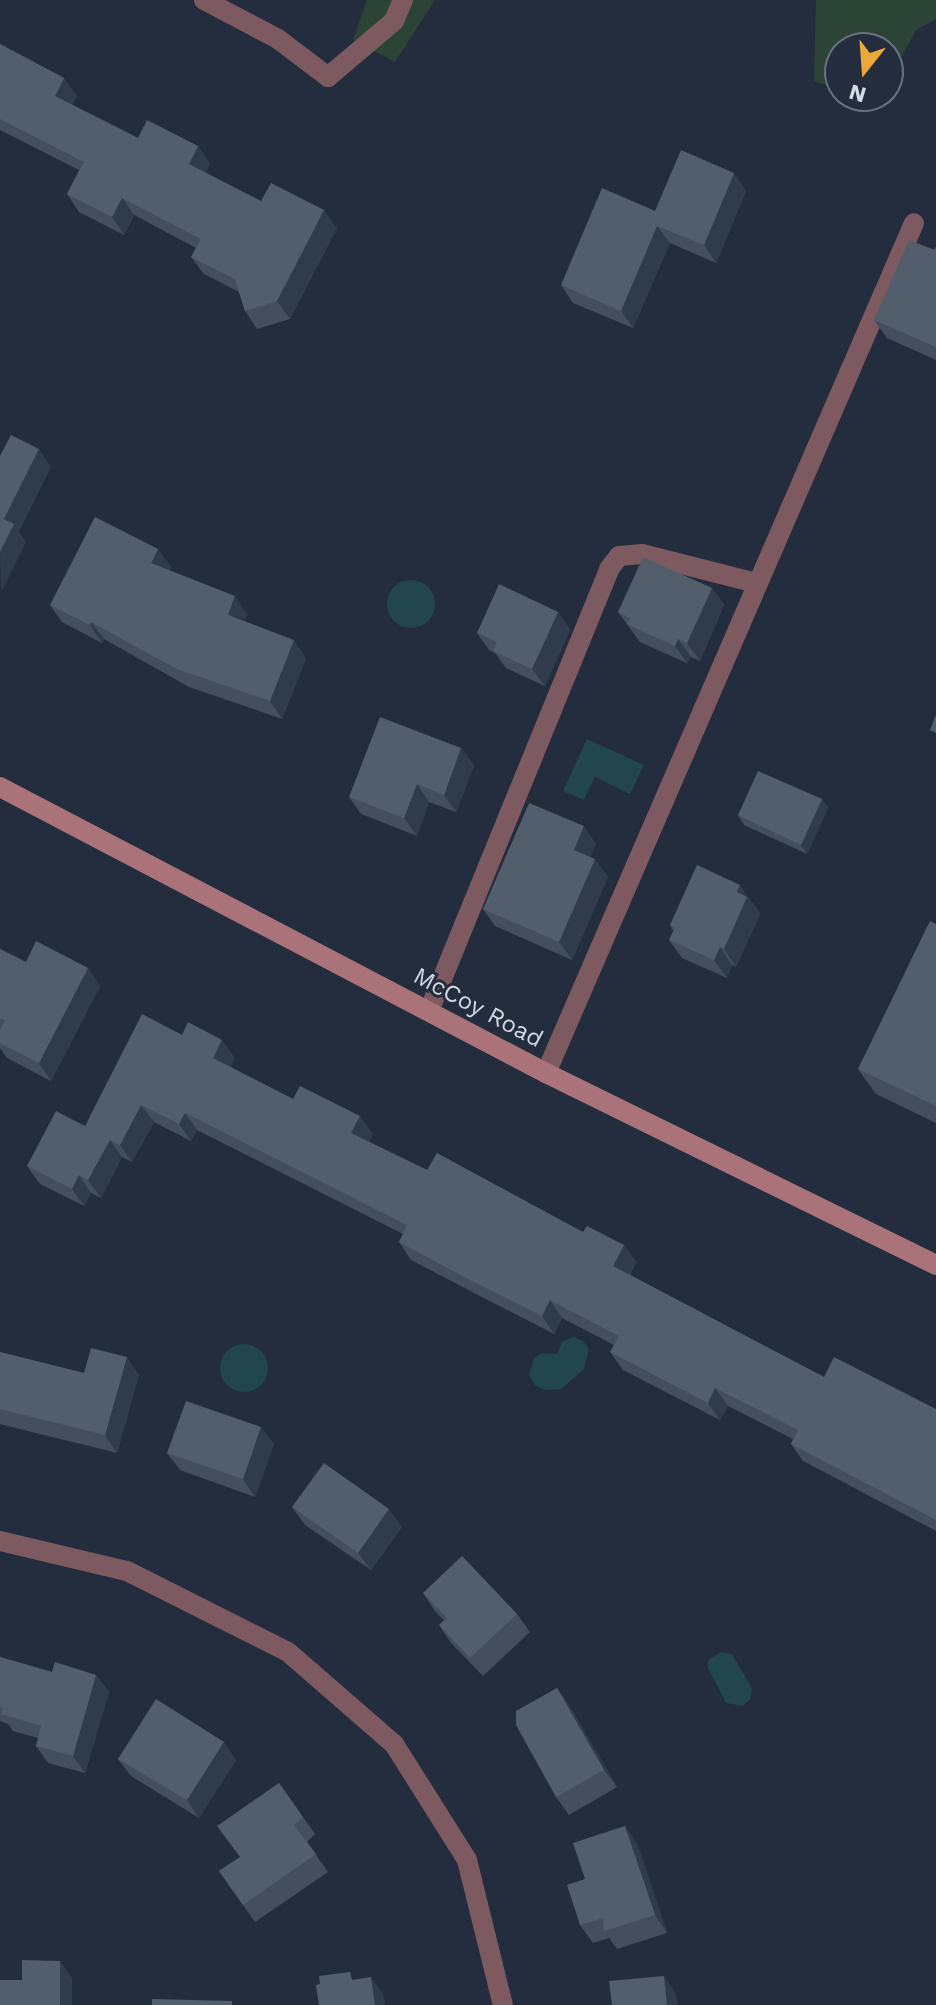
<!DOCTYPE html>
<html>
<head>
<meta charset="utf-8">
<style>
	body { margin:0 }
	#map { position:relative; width:936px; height:2005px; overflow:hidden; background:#232d3d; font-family:"Work Sans",sans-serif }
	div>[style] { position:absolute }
	.green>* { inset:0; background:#2b4436 }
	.water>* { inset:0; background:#22464e }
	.round { border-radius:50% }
	.lane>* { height:20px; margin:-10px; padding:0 10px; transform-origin:10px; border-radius:10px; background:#7d5a5f }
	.street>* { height:20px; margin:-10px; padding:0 10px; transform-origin:10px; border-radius:10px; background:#7d5a5f }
	.secondary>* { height:20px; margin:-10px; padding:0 10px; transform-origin:10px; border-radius:10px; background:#aa737a }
	.wall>* { inset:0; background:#444e5f }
	.shaded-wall>* { inset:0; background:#303b4b }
	.building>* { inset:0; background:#535e6d }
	span { translate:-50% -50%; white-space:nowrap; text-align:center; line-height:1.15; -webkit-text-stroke:6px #232d3d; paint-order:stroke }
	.street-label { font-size:24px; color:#d3dae5 }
	.north { position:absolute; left:824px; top:32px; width:80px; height:80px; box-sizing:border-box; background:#232d3d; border:2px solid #697280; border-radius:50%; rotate:197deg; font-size:22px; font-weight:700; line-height:32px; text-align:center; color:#d3dae5 }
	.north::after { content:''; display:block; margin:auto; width:28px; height:36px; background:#eda83b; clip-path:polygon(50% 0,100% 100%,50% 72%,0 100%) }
</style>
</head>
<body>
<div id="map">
	<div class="green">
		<div style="clip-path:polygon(367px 0,435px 0,395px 62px,353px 40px)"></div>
		<div style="clip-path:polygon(816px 0,936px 0,936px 19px,916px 30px,888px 82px,888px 48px,840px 48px,840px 90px,814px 81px)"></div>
	</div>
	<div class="water">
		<div class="round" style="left:387px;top:580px;width:48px;height:48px"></div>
		<div style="clip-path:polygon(587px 739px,644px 765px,630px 794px,595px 777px,584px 800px,563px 791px)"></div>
		<div style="clip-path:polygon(574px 1337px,583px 1341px,589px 1349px,584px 1369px,561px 1389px,544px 1390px,535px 1385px,529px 1375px,534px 1358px,542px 1353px,557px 1354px,562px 1342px)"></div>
		<div class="round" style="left:220px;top:1344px;width:48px;height:48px"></div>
		<div style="clip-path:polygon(721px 1652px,732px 1654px,752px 1688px,751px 1698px,743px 1706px,726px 1703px,707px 1666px,709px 1659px)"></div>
	</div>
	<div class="lane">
		<div style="left:328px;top:77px;width:87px;rotate:-40.3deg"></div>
		<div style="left:394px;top:21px;width:23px;rotate:-67deg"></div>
		<div style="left:429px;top:1011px;width:477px;rotate:-67.8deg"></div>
		<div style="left:609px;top:569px;width:16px;rotate:-52deg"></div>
		<div style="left:619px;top:556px;width:23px;rotate:-5deg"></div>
		<div style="left:642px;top:554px;width:119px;rotate:14.2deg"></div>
		<div style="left:546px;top:1073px;width:926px;rotate:-66.59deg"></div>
	</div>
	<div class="street">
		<div style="left:204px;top:0;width:84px;rotate:27.8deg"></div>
		<div style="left:278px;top:39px;width:63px;rotate:37.2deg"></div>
		<div style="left:0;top:1541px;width:130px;rotate:13.3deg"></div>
		<div style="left:127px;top:1571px;width:180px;rotate:26.7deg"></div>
		<div style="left:288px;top:1652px;width:140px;rotate:41deg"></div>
		<div style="left:394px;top:1744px;width:137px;rotate:57.8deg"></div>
		<div style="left:467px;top:1860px;width:149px;rotate:76.1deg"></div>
	</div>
	<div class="secondary">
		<div style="left:0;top:787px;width:616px;rotate:27.65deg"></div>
		<div style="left:546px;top:1073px;width:435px;rotate:26.2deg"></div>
	</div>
	<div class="wall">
		<div style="clip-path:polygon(0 44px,64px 78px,77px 96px,72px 105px,138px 138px,198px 146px,210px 164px,205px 173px,261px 201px,337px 228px,290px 319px,257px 329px,245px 311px,239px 292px,204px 274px,191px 257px,196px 248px,134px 215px,124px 235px,79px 212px,67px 194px,79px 170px,0 130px)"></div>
		<div style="clip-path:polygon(734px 173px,746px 191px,716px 263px,670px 243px,633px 328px,573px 303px,561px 285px,655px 211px)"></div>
		<div style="clip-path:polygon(936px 247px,936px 360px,887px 338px,874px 320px)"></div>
		<div style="clip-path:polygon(158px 549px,171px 567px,169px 570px,247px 614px,244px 621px,306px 658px,282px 719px,189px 687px,104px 639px,102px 643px,62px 622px,50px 605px)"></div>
		<div style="clip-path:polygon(712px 588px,724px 605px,700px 661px,691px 657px,687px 663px,640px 642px,618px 612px)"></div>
		<div style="clip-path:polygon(558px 612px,570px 630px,545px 686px,506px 668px,495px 653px,489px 650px,477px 633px)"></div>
		<div style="clip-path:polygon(461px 748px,474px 766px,456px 812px,429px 802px,417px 836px,361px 814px,349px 797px)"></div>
		<div style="clip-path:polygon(822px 799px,828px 808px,807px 854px,744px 825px,738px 815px)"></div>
		<div style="clip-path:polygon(596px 844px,590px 857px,608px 877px,572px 960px,495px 926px,483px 909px)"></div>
		<div style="clip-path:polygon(753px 903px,760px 914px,736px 967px,732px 965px,727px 978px,682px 958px,669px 940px,673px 931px,670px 925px)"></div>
		<div style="clip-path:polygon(936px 924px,936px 1123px,876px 1094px,858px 1069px)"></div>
		<div style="clip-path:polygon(0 949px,26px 962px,88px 968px,100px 986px,51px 1081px,7px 1058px,0 1048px)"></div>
		<div style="clip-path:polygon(182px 1035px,235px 1058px,230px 1067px,293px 1099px,373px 1134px,369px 1142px,427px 1170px,583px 1232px,624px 1245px,636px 1262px,630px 1275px,824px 1377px,936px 1409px,936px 1531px,803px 1461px,791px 1444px,793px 1439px,728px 1406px,720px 1420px,623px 1370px,610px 1352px,614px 1345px,562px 1318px,554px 1334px,482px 1297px,411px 1260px,399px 1242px,403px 1234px,197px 1130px,191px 1141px,154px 1122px,132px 1162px,122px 1157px,101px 1198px,91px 1193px,84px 1206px,40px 1184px,27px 1166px,85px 1126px)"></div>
		<div style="clip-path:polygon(0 1352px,84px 1373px,139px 1375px,117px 1453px,0 1424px)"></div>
		<div style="clip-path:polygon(274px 1444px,255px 1497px,180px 1470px,167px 1453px)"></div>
		<div style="clip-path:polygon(292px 1507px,402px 1527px,371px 1570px,305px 1525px)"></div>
		<div style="clip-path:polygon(423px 1593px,517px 1614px,530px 1632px,483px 1676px,451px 1643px,439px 1625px,444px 1620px,435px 1611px)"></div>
		<div style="clip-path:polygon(0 1657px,52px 1672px,96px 1675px,109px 1692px,85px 1773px,48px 1763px,36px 1746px,38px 1738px,13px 1731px,8px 1724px,0 1721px)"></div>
		<div style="clip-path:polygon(557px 1688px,569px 1705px,617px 1787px,569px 1815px,556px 1797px)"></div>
		<div style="clip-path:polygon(118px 1759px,236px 1760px,199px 1818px,131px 1776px)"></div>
		<div style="clip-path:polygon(279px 1783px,315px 1834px,307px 1842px,328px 1872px,255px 1922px,219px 1871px,240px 1857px)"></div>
		<div style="clip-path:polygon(637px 1843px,667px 1933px,617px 1949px,609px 1938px,593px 1943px,580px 1925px)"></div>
	</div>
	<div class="shaded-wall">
		<div style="clip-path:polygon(64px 78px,77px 96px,67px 114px,55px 96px)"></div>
		<div style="clip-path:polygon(198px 146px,210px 164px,201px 182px,189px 164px)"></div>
		<div style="clip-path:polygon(734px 173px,746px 191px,716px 263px,704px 245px)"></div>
		<div style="clip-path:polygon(122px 198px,134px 215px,124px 235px,112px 217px)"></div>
		<div style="clip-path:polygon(324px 210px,337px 228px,290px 319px,277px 301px)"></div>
		<div style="clip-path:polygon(657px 226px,670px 243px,633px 328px,621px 311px)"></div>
		<div style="clip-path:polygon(39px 449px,51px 467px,19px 532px,26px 542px,1px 593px,0 552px,4px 519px)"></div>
		<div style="clip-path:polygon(158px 549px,171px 567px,163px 581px,151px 563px)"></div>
		<div style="clip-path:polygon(712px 588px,724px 605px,700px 661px,687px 643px)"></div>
		<div style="clip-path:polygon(235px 596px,247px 614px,240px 632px,228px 615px)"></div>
		<div style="clip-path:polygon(558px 612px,570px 630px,545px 686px,532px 669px)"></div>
		<div style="clip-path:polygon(91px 622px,104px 639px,102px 643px,90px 625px)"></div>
		<div style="clip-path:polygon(678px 639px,691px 657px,687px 663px,675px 646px)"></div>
		<div style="clip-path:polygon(294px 640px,306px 658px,282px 719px,270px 701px)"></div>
		<div style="clip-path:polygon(461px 748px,474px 766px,456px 812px,444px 795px)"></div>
		<div style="clip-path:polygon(417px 784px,429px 802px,417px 836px,404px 818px)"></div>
		<div style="clip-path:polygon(822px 799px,828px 808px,807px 854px,801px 845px)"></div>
		<div style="clip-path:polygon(584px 826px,596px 844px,586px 867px,574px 850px)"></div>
		<div style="clip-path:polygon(595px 859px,608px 877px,572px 960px,559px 942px)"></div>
		<div style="clip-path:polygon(740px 885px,760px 914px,736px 967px,724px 949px,737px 892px)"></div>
		<div style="clip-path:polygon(720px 947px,732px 965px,727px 978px,714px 960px)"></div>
		<div style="clip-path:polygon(88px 968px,100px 986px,51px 1081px,39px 1063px)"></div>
		<div style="clip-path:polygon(222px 1040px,235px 1058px,225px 1076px,213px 1058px)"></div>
		<div style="clip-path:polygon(141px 1105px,154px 1122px,132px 1162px,120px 1145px)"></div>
		<div style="clip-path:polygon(185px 1113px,197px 1130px,191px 1141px,179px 1124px)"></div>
		<div style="clip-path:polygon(360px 1116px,373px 1134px,364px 1151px,351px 1133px)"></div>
		<div style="clip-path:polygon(110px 1140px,122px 1157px,101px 1198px,88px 1180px)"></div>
		<div style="clip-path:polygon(79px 1175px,91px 1193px,84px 1206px,72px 1189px)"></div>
		<div style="clip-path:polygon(624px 1245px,636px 1262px,625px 1283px,613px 1266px)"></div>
		<div style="clip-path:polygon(550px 1300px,562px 1318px,554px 1334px,542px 1316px)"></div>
		<div style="clip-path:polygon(127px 1357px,139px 1375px,117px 1453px,105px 1435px)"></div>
		<div style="clip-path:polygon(715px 1388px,728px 1406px,720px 1420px,708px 1403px)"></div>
		<div style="clip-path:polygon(261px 1427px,274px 1444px,255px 1497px,243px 1479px)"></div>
		<div style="clip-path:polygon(389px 1509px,402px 1527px,371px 1570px,358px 1553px)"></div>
		<div style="clip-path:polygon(96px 1675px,109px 1692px,85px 1773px,73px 1756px)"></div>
		<div style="clip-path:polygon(557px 1688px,569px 1705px,617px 1787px,604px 1770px)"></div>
		<div style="clip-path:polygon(224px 1742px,236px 1760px,199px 1818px,187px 1800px)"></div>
		<div style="clip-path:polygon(625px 1826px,637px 1843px,667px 1933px,655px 1915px)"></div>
		<div style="clip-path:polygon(60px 1961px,72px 1978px,72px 2005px,60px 2005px)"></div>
		<div style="clip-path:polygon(664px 1976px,676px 1993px,678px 2005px,667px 2005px)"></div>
		<div style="clip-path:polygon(371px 1977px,383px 1994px,385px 2005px,375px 2005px)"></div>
	</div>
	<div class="building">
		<div style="clip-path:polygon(0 44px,64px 78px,55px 96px,138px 138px,147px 120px,198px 146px,189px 164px,261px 201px,271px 183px,324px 210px,277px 301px,245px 311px,235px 279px,191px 257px,201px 239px,122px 198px,112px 217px,67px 194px,84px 162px,0 119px)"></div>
		<div style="clip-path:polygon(681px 150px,734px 173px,704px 245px,657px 226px,621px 311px,561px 285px,602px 188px,655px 211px)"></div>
		<div style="clip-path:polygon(909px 240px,935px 250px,936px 247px,936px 347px,874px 320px)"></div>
		<div style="clip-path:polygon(11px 435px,39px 449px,4px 519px,14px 524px,0 552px,0 456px)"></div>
		<div style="clip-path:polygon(95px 517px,158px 549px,151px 563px,235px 596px,228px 615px,294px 640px,270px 701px,177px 669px,91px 622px,90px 625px,50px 605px)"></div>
		<div style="clip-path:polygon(643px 557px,712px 588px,687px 643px,678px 639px,675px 646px,648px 634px,627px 624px,630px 618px,618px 612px)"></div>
		<div style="clip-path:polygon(499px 584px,558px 612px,532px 669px,493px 651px,497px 642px,477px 633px)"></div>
		<div style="clip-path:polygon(936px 715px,936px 733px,930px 730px)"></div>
		<div style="clip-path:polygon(380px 717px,461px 748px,444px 795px,417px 784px,404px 818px,349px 797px)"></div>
		<div style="clip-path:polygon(758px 771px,822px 799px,801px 845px,738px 815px)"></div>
		<div style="clip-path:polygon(529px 803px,584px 826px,574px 850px,595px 859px,559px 942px,483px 909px)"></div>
		<div style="clip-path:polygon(697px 865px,740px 885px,737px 892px,747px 897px,724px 949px,720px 947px,714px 960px,669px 940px,675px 928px,670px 925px)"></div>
		<div style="clip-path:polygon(930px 921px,936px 924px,936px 1106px,858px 1069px)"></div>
		<div style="clip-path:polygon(36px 941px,88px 968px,39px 1063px,0 1043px,0 1030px,5px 1020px,0 1018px,0 949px,26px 962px)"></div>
		<div style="clip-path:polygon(142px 1014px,182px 1035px,188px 1022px,222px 1040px,213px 1058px,293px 1099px,300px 1086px,360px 1116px,351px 1133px,427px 1170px,437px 1153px,583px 1232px,587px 1226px,624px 1245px,613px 1266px,824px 1377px,834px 1357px,936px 1409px,936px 1520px,791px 1444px,798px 1430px,715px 1388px,708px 1403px,610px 1352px,619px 1336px,550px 1300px,542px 1316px,470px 1280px,399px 1242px,407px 1225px,185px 1113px,179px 1124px,141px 1105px,120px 1145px,110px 1140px,88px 1180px,79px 1175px,72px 1189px,27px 1166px,56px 1111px,85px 1126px)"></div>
		<div style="clip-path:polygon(91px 1348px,127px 1357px,105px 1435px,0 1409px,0 1352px,84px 1373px)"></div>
		<div style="clip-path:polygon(186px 1401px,261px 1427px,243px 1479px,167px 1453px)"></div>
		<div style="clip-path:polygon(324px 1463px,389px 1509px,358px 1553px,292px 1507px)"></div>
		<div style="clip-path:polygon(462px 1556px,517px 1614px,470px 1658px,439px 1625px,447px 1618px,423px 1593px)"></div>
		<div style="clip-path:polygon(0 1657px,52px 1672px,55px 1662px,96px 1675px,73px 1756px,36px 1746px,41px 1726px,1px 1714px,3px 1708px,0 1707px)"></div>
		<div style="clip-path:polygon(557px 1688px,604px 1770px,556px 1797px,516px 1725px,516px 1711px)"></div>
		<div style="clip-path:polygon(156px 1699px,224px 1742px,187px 1800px,118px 1759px)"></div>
		<div style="clip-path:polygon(279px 1783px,303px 1817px,294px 1825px,316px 1854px,243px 1905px,219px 1871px,240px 1857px,217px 1826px)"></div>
		<div style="clip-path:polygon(625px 1826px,655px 1915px,604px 1931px,603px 1918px,580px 1925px,567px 1885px,585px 1879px,573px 1843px)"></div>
		<div style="clip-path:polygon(22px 1960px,60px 1961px,60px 2005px,0 2005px,0 1980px,22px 1980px)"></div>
		<div style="clip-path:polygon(350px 1972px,352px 1980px,371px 1977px,375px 2005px,319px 2005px,316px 1985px,320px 1984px,319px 1976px)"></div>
		<div style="clip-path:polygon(664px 1976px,667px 2005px,612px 2005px,609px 1981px)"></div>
		<div style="clip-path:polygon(152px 1999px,232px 2001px,232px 2005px,152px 2005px)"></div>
	</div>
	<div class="street-label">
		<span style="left:478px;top:1008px;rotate:28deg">McCoy Road</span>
	</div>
	<div class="north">N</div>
</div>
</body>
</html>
